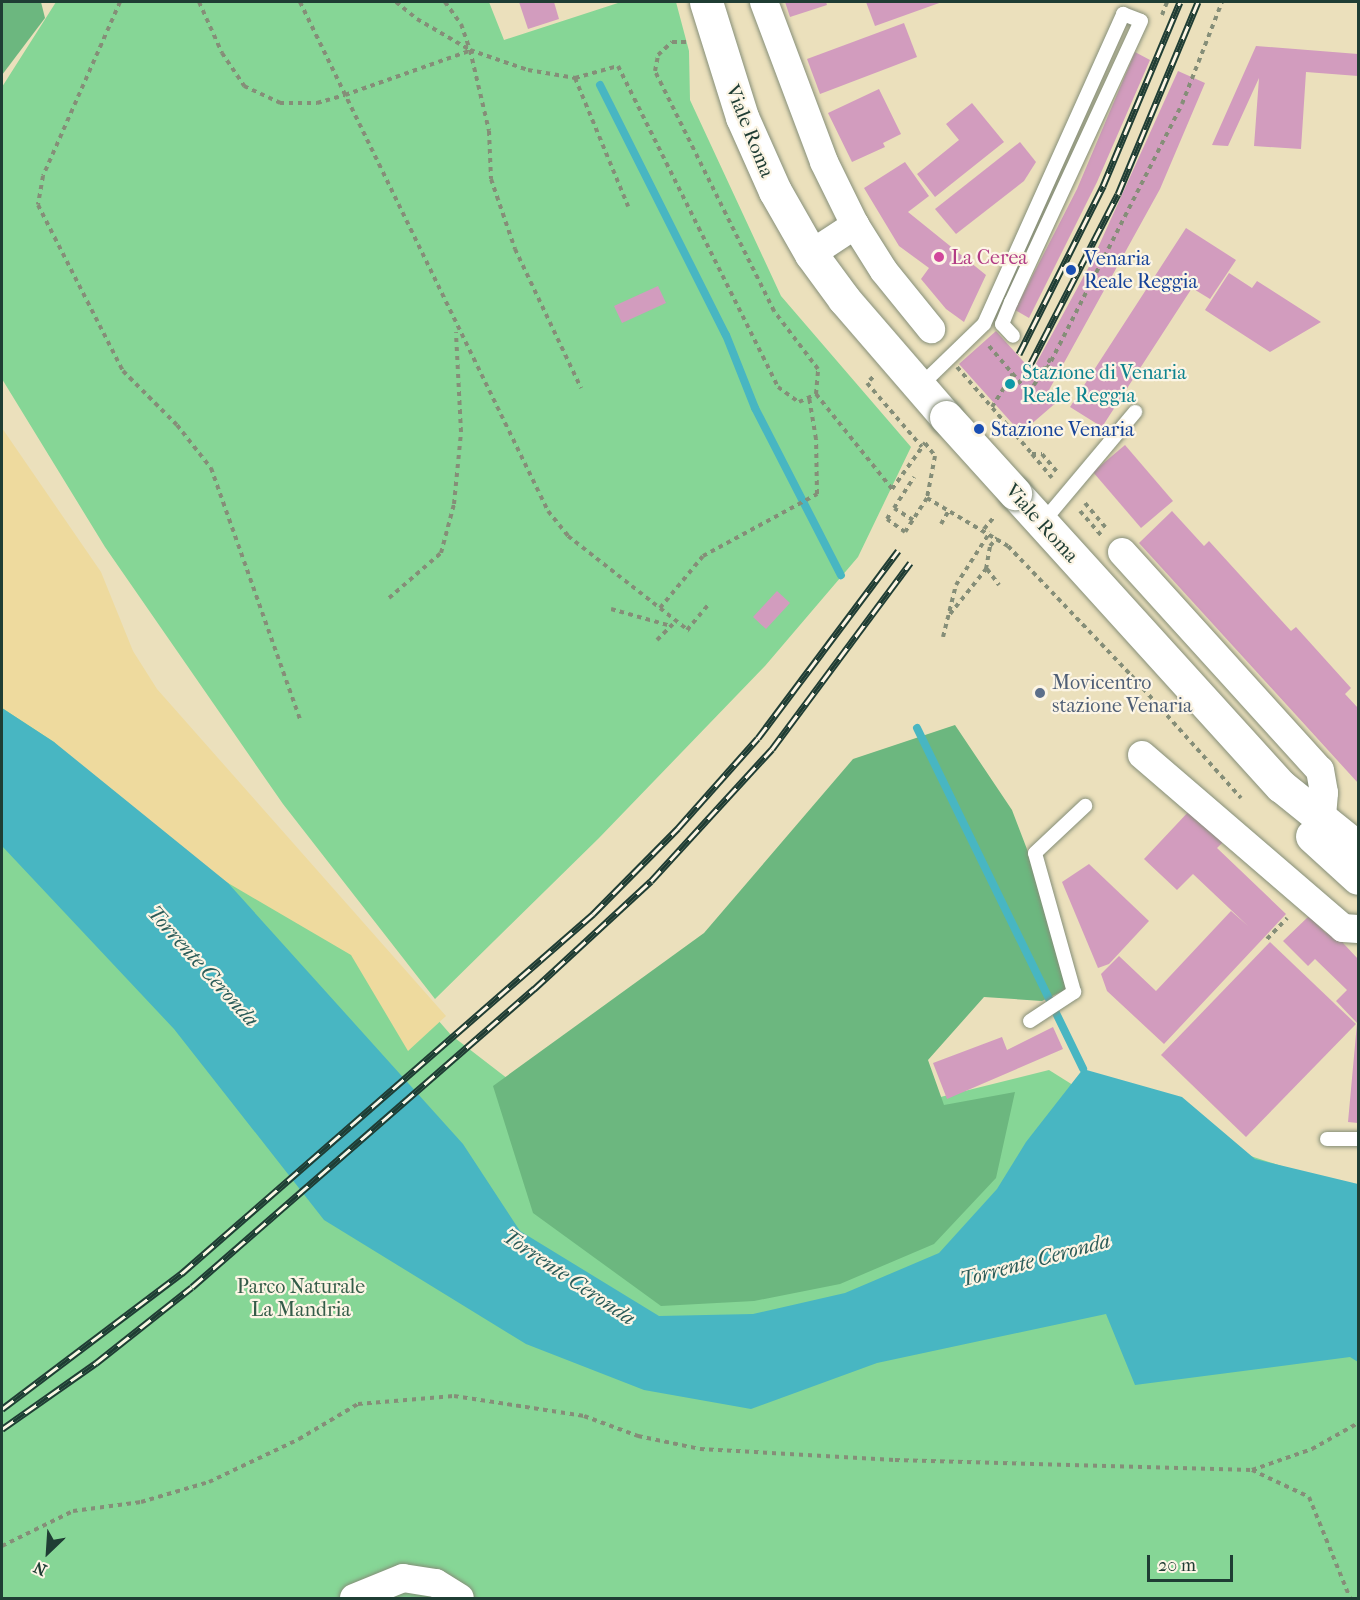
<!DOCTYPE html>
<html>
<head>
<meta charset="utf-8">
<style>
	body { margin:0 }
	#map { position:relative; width:1360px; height:1600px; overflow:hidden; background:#ebe0bc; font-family:"IM FELL French Canon",serif }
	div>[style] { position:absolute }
	.green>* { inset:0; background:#86d696 }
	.forest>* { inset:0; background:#6cb77f }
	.sand>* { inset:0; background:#eeda9e }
	.water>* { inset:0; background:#48b6c2 }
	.stream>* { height:8px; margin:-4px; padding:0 4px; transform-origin:4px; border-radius:4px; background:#48b6c2 }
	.building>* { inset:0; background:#d29cbe }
	.path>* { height:4px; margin-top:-2px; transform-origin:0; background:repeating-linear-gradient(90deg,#858e78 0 4.5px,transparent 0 9px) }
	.roads { filter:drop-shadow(0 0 2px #858e78) drop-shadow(0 0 2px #858e78) }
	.service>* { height:14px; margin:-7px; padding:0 7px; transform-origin:7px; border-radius:7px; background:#fff }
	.minor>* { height:28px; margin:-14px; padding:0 14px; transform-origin:14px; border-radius:14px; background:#fff }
	.tertiary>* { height:33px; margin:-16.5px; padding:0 16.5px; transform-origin:16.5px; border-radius:16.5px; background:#fff }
	.rail>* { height:7px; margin-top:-3.5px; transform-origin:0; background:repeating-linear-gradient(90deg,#fcf5e5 0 14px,#1f3d34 0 28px); box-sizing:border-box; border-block:2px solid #1f3d34 }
	.path-bridge>* { height:4px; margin-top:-2px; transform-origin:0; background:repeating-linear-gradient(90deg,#858e78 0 4.5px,transparent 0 9px) }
	.bridges { filter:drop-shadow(0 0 2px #858e78) drop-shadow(0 0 2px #858e78) }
	.tertiary-bridge>* { height:33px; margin:-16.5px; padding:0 16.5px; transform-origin:16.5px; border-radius:16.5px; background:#fff }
	.dots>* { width:16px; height:16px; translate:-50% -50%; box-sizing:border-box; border:3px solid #fcf5e5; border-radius:50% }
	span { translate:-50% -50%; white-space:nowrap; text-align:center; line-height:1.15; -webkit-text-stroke:4.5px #fcf5e5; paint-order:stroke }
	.street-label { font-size:20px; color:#1f3d34 }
	.hotel-label { font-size:20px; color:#b23c85 }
	.left { translate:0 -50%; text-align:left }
	.transit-label { font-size:20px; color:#164399 }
	.culture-label { font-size:20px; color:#0d838f }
	.service-label { font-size:20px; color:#4e5e75 }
	.park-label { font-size:20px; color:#345c48 }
	.water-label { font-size:21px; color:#295b58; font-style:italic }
	.frame { position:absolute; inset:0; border:3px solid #1f3d34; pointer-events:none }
	.north { position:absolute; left:18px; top:1522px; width:60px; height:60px; -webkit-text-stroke:4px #fcf5e5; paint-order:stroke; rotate:205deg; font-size:16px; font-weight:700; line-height:24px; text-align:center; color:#1f3d34 }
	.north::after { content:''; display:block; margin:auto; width:21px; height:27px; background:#1f3d34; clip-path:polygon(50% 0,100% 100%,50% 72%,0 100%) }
	.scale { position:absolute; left:1147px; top:1555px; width:86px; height:27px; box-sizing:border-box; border:3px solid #1f3d34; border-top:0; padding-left:8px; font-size:18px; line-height:21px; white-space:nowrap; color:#1f3d34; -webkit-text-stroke:4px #fcf5e5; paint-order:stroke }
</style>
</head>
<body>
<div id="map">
	<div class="green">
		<div style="clip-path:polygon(56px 2px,489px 2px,504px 40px,621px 2px,676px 2px,689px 51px,690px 100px,781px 296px,911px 447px,858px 557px,765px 666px,599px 838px,435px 999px,283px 804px,105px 547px,2px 379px,2px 87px)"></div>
		<div style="clip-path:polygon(2px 442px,128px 664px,451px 1035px,560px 1119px,864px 1116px,1049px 1070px,1116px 1112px,1358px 1191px,1358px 1598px,2px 1598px)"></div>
	</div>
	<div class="forest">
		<div style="clip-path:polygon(2px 2px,41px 2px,45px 18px,2px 75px)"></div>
		<div style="clip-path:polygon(955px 725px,1012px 810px,1061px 938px,1067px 989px,1042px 1001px,984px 997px,928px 1060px,944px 1105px,1015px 1092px,996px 1178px,934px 1244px,840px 1284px,754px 1301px,661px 1306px,533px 1213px,493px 1086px,704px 933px,853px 759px)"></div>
	</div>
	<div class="sand">
		<div style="clip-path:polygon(2px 428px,101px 572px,133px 651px,157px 689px,446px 1016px,408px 1051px,351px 955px,228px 883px,151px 848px,54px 742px,2px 708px)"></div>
	</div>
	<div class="water">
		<div style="clip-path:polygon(2px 708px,54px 742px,228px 883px,463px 1144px,520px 1231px,659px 1316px,753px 1314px,845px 1293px,939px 1253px,997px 1189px,1026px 1142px,1083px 1069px,1182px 1097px,1255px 1159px,1358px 1184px,1358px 1362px,1350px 1357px,1135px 1385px,1106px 1314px,877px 1363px,751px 1409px,644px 1390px,526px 1344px,324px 1220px,174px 1029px,2px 846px)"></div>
	</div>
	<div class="stream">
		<div style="left:600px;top:85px;width:280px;rotate:63.3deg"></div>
		<div style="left:726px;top:335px;width:79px;rotate:68.3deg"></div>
		<div style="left:755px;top:408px;width:188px;rotate:62.8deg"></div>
		<div style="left:917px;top:728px;width:379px;rotate:64deg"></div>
	</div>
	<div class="building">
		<div style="clip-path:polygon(519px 2px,554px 2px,559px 19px,528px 29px)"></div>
		<div style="clip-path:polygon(785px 2px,826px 2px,827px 5px,790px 17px)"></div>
		<div style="clip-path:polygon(866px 2px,942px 2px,875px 26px)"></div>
		<div style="clip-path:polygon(904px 23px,917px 57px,820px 94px,807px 59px)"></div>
		<div style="clip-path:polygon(1256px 46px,1358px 54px,1358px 76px,1306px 72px,1301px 149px,1254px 146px,1259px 78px,1228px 146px,1212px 145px)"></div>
		<div style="clip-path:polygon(1135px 52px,1150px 60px,1097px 182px,1029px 318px,1015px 310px,1077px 189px)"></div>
		<div style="clip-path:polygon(1178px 71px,1205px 83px,1160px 189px,1049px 390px,1058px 401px,1021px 433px,959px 364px,996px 331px,1032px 371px,1091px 263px)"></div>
		<div style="clip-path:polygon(879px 89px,901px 134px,883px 143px,885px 147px,852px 162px,828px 113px)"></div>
		<div style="clip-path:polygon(972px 103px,1004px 142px,935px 197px,917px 174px,959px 140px,946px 124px)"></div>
		<div style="clip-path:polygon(1020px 142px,1036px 162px,1024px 181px,956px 234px,935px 209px)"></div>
		<div style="clip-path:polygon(905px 162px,929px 196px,908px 212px,986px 275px,964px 322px,946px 309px,921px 279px,929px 268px,899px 246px,864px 188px)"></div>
		<div style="clip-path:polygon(1186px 228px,1236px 260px,1210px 299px,1192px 288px,1102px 427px,1070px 407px)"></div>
		<div style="clip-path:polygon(1229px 273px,1252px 288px,1257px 281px,1321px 322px,1270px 352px,1205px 310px)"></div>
		<div style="clip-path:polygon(658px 286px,666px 303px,622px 323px,614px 306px)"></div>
		<div style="clip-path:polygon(1125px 445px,1173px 501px,1141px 528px,1093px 472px)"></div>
		<div style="clip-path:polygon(1172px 511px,1204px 546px,1209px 541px,1291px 631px,1296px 627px,1351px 688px,1345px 694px,1358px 708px,1358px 783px,1139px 543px)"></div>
		<div style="clip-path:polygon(777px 591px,790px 603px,766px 629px,753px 617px)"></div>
		<div style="clip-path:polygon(1191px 809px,1224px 841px,1217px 848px,1286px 914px,1164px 1044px,1107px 991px,1101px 974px,1119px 956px,1156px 991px,1231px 911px,1248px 926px,1193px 874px,1177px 890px,1144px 859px)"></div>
		<div style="clip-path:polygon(1089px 864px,1149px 921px,1109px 964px,1098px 968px,1062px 882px)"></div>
		<div style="clip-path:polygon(1309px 916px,1326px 933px,1330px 929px,1358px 959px,1358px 1123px,1348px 1122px,1357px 1023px,1336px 1001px,1347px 990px,1315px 959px,1308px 966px,1283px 941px)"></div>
		<div style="clip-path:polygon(1270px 942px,1356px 1024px,1246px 1137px,1161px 1055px)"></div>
		<div style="clip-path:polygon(1053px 1027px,1063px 1049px,947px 1099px,933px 1063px,1002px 1037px,1007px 1050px)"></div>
	</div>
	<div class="path">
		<div style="left:120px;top:2px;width:190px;rotate:113.9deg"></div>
		<div style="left:43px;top:176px;width:29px;rotate:100deg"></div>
		<div style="left:38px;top:205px;width:186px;rotate:62.9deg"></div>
		<div style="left:123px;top:371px;width:76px;rotate:45deg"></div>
		<div style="left:177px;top:425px;width:55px;rotate:51.7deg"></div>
		<div style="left:211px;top:468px;width:267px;rotate:70.5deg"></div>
		<div style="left:199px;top:2px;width:56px;rotate:65.7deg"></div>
		<div style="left:222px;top:53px;width:40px;rotate:56deg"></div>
		<div style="left:244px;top:86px;width:40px;rotate:25deg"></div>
		<div style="left:280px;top:103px;width:37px"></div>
		<div style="left:317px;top:103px;width:29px;rotate:-16deg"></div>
		<div style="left:345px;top:95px;width:132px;rotate:-19.5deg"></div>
		<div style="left:300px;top:2px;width:566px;rotate:64.02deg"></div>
		<div style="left:548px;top:511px;width:32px;rotate:51deg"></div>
		<div style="left:568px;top:536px;width:154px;rotate:38.1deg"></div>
		<div style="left:396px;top:2px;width:27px;rotate:39deg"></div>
		<div style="left:417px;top:19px;width:61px;rotate:30.3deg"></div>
		<div style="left:470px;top:50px;width:61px;rotate:19deg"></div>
		<div style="left:528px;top:70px;width:48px;rotate:9.7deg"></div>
		<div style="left:575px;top:78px;width:45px;rotate:-15.6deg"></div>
		<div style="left:618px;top:66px;width:359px;rotate:63.5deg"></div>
		<div style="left:778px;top:387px;width:26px;rotate:36deg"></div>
		<div style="left:799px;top:402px;width:19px;rotate:-25deg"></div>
		<div style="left:816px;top:394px;width:25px;rotate:-85deg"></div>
		<div style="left:818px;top:369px;width:73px;rotate:-127.2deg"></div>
		<div style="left:774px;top:311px;width:268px;rotate:-116.4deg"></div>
		<div style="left:655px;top:71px;width:16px;rotate:-79deg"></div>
		<div style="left:658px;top:55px;width:19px;rotate:-43deg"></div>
		<div style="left:672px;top:42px;width:14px"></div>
		<div style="left:445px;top:2px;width:27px;rotate:54deg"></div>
		<div style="left:461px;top:24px;width:28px;rotate:71deg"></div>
		<div style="left:470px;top:50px;width:83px;rotate:76.8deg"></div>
		<div style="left:489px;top:131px;width:48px;rotate:87.6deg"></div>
		<div style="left:491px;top:179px;width:74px;rotate:71.1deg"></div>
		<div style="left:515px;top:249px;width:154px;rotate:64.6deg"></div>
		<div style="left:1162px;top:15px;width:14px;rotate:-69deg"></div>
		<div style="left:575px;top:78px;width:139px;rotate:67.5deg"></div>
		<div style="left:989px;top:346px;width:62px;rotate:49.6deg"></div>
		<div style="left:1029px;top:393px;width:41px;rotate:-57.8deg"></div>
		<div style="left:873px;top:377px;width:8px;rotate:135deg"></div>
		<div style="left:867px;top:383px;width:84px;rotate:49.3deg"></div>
		<div style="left:1043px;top:377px;width:306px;rotate:-63deg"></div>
		<div style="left:1182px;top:104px;width:110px;rotate:-68.6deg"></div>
		<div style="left:816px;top:394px;width:122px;rotate:51.3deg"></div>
		<div style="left:892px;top:489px;width:57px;rotate:-54.3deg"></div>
		<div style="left:925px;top:443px;width:16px;rotate:52deg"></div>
		<div style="left:935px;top:456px;width:43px;rotate:100.8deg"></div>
		<div style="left:927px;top:498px;width:40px;rotate:122.9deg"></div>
		<div style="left:905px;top:532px;width:22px;rotate:-144deg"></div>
		<div style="left:887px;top:519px;width:6px;rotate:-59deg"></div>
		<div style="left:992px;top:407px;width:39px;rotate:-58deg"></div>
		<div style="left:1032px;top:454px;width:10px"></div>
		<div style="left:1042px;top:454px;width:25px;rotate:50deg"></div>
		<div style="left:1032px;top:454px;width:31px;rotate:50deg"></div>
		<div style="left:927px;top:498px;width:94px;rotate:30.7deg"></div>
		<div style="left:1008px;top:546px;width:178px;rotate:46.4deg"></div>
		<div style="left:1131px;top:675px;width:165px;rotate:48.2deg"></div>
		<div style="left:1085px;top:503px;width:34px;rotate:50deg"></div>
		<div style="left:1080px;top:511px;width:32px;rotate:49deg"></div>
		<div style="left:913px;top:520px;width:22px;rotate:-148deg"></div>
		<div style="left:894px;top:508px;width:37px;rotate:-57deg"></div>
		<div style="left:941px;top:524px;width:16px;rotate:-60deg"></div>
		<div style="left:984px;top:529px;width:17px;rotate:-50deg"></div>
		<div style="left:987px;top:569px;width:20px;rotate:53deg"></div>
		<div style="left:389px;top:598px;width:69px;rotate:-40.9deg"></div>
		<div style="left:441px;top:553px;width:51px;rotate:-75.1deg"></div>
		<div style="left:454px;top:504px;width:72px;rotate:-84.4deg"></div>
		<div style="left:461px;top:432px;width:100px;rotate:-92.9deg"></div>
		<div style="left:660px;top:608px;width:67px;rotate:-50.4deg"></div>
		<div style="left:703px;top:556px;width:130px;rotate:-28.5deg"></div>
		<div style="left:817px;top:494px;width:55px;rotate:-91deg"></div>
		<div style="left:816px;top:439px;width:43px;rotate:-99.5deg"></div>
		<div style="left:611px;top:609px;width:62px;rotate:15.8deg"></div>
		<div style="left:950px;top:614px;width:58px;rotate:-51.3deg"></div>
		<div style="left:986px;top:569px;width:23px;rotate:-80deg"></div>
		<div style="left:990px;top:546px;width:11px;rotate:-49deg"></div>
		<div style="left:687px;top:630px;width:34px;rotate:-50deg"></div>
		<div style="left:943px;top:637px;width:54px;rotate:-76deg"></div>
		<div style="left:956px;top:585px;width:63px;rotate:-57.3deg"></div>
		<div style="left:657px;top:640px;width:27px;rotate:-45deg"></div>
		<div style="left:1267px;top:939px;width:29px;rotate:-46deg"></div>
		<div style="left:1252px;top:1470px;width:63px;rotate:25.3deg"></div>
		<div style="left:1309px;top:1497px;width:109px;rotate:67.9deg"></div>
		<div style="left:2px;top:1546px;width:79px;rotate:-26.2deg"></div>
		<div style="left:73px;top:1511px;width:69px;rotate:-7.5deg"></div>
		<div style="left:141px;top:1502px;width:71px;rotate:-16.4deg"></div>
		<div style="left:209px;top:1482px;width:100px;rotate:-25.5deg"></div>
		<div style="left:299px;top:1439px;width:69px;rotate:-30.7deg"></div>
		<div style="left:358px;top:1404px;width:96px;rotate:-4.8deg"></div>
		<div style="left:454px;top:1396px;width:132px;rotate:8.7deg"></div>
		<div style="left:584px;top:1416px;width:58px;rotate:20.3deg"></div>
		<div style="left:638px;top:1436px;width:63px;rotate:11.8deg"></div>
		<div style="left:700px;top:1449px;width:195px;rotate:3.2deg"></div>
		<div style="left:895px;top:1460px;width:357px;rotate:1.6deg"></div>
		<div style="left:1252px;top:1470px;width:64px;rotate:-19.3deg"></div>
		<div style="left:1312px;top:1449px;width:53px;rotate:-29.5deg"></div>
	</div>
	<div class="roads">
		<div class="service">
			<div style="left:920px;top:386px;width:89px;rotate:-44.1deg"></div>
			<div style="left:984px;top:324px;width:340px;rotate:-65.8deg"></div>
			<div style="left:1123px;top:14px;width:19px;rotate:21deg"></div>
			<div style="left:1141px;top:21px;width:310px;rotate:114.8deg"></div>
			<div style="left:1011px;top:302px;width:24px;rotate:112deg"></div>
			<div style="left:1002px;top:324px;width:16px;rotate:47deg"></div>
			<div style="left:1042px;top:523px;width:145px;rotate:-50deg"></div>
			<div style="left:1030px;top:1021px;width:53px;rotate:-33.4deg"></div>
			<div style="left:1074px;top:992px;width:144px;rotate:-105.7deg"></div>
			<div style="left:1035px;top:853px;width:69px;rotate:-43.2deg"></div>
			<div style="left:1327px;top:1139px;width:31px"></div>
		</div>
		<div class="minor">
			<div style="left:764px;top:2px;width:171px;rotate:69.4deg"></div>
			<div style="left:824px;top:162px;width:70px;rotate:63.8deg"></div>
			<div style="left:855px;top:225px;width:54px;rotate:57.8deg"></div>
			<div style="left:884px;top:271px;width:75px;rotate:51deg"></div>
			<div style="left:811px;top:254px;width:53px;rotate:-33.4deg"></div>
			<div style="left:1122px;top:552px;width:294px;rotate:47.8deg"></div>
			<div style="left:1320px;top:770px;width:23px;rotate:80deg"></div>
			<div style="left:1324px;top:793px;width:23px;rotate:95deg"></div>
			<div style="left:1142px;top:755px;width:265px;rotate:40.7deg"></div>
			<div style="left:1343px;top:928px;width:15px;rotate:4deg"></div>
			<div style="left:354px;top:1598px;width:53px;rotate:-22.2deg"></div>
			<div style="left:403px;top:1578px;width:33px;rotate:9deg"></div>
			<div style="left:436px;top:1583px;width:28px;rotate:32deg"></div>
		</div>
		<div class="tertiary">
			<div style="left:706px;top:2px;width:121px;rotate:72.6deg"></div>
			<div style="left:742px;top:117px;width:81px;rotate:66deg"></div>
			<div style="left:775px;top:191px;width:73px;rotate:60.3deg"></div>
			<div style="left:811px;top:254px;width:56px;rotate:53.7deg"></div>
			<div style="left:844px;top:299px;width:156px;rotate:49.2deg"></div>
			<div style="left:1015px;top:493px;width:396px;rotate:47.8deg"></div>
			<div style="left:1281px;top:786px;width:99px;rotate:38.8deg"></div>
			<div style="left:1312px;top:836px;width:62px;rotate:42.4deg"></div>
		</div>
	</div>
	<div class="rail">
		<div style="left:1019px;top:354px;width:188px;rotate:-63.4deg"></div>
		<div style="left:1103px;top:186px;width:199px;rotate:-67.3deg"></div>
		<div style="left:1030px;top:365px;width:192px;rotate:-62.8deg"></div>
		<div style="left:1118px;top:194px;width:208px;rotate:-67.4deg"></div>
		<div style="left:2px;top:1409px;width:226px;rotate:-37.1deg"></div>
		<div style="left:182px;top:1273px;width:546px;rotate:-41.14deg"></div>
		<div style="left:593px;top:914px;width:121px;rotate:-45.3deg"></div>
		<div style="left:678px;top:828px;width:120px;rotate:-48.4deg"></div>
		<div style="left:758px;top:738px;width:234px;rotate:-53.2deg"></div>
		<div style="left:2px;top:1429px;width:115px;rotate:-35.1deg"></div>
		<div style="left:96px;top:1363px;width:122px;rotate:-38.4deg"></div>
		<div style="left:192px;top:1287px;width:454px;rotate:-41.1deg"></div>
		<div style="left:534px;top:989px;width:159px;rotate:-42.7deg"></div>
		<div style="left:651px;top:881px;width:179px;rotate:-47.5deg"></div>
		<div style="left:772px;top:749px;width:232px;rotate:-53.4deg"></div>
	</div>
	<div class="path-bridge">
		<div style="left:957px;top:367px;width:115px;rotate:49.2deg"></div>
	</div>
	<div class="bridges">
		<div class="tertiary-bridge">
			<div style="left:946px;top:417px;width:103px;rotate:47.8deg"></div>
		</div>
	</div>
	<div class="dots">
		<div style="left:939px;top:257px;background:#d1479c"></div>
		<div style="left:1071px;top:270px;background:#1a4fb4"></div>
		<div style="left:1010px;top:384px;background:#0f9aa8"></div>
		<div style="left:979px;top:429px;background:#1a4fb4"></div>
		<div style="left:1040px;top:693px;background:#5c6f8a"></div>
	</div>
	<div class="street-label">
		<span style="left:750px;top:131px;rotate:68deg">Viale Roma</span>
		<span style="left:1042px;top:523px;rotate:48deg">Viale Roma</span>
	</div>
	<div class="hotel-label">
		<span class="left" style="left:951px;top:257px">La Cerea</span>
	</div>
	<div class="transit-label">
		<span class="left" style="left:1084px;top:270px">Venaria<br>Reale Reggia</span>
		<span class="left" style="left:991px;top:429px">Stazione Venaria</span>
	</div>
	<div class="culture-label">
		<span class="left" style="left:1022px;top:384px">Stazione di Venaria<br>Reale Reggia</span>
	</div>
	<div class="service-label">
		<span class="left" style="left:1052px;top:694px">Movicentro<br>stazione Venaria</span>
	</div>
	<div class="park-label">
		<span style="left:301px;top:1298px">Parco Naturale<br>La Mandria</span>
	</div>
	<div class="water-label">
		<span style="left:203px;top:966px;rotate:48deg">Torrente Ceronda</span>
		<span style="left:1035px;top:1260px;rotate:-15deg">Torrente Ceronda</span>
		<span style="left:569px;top:1277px;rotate:34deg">Torrente Ceronda</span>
	</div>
	<div class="frame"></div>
	<div class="north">N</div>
	<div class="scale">20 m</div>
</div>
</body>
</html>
